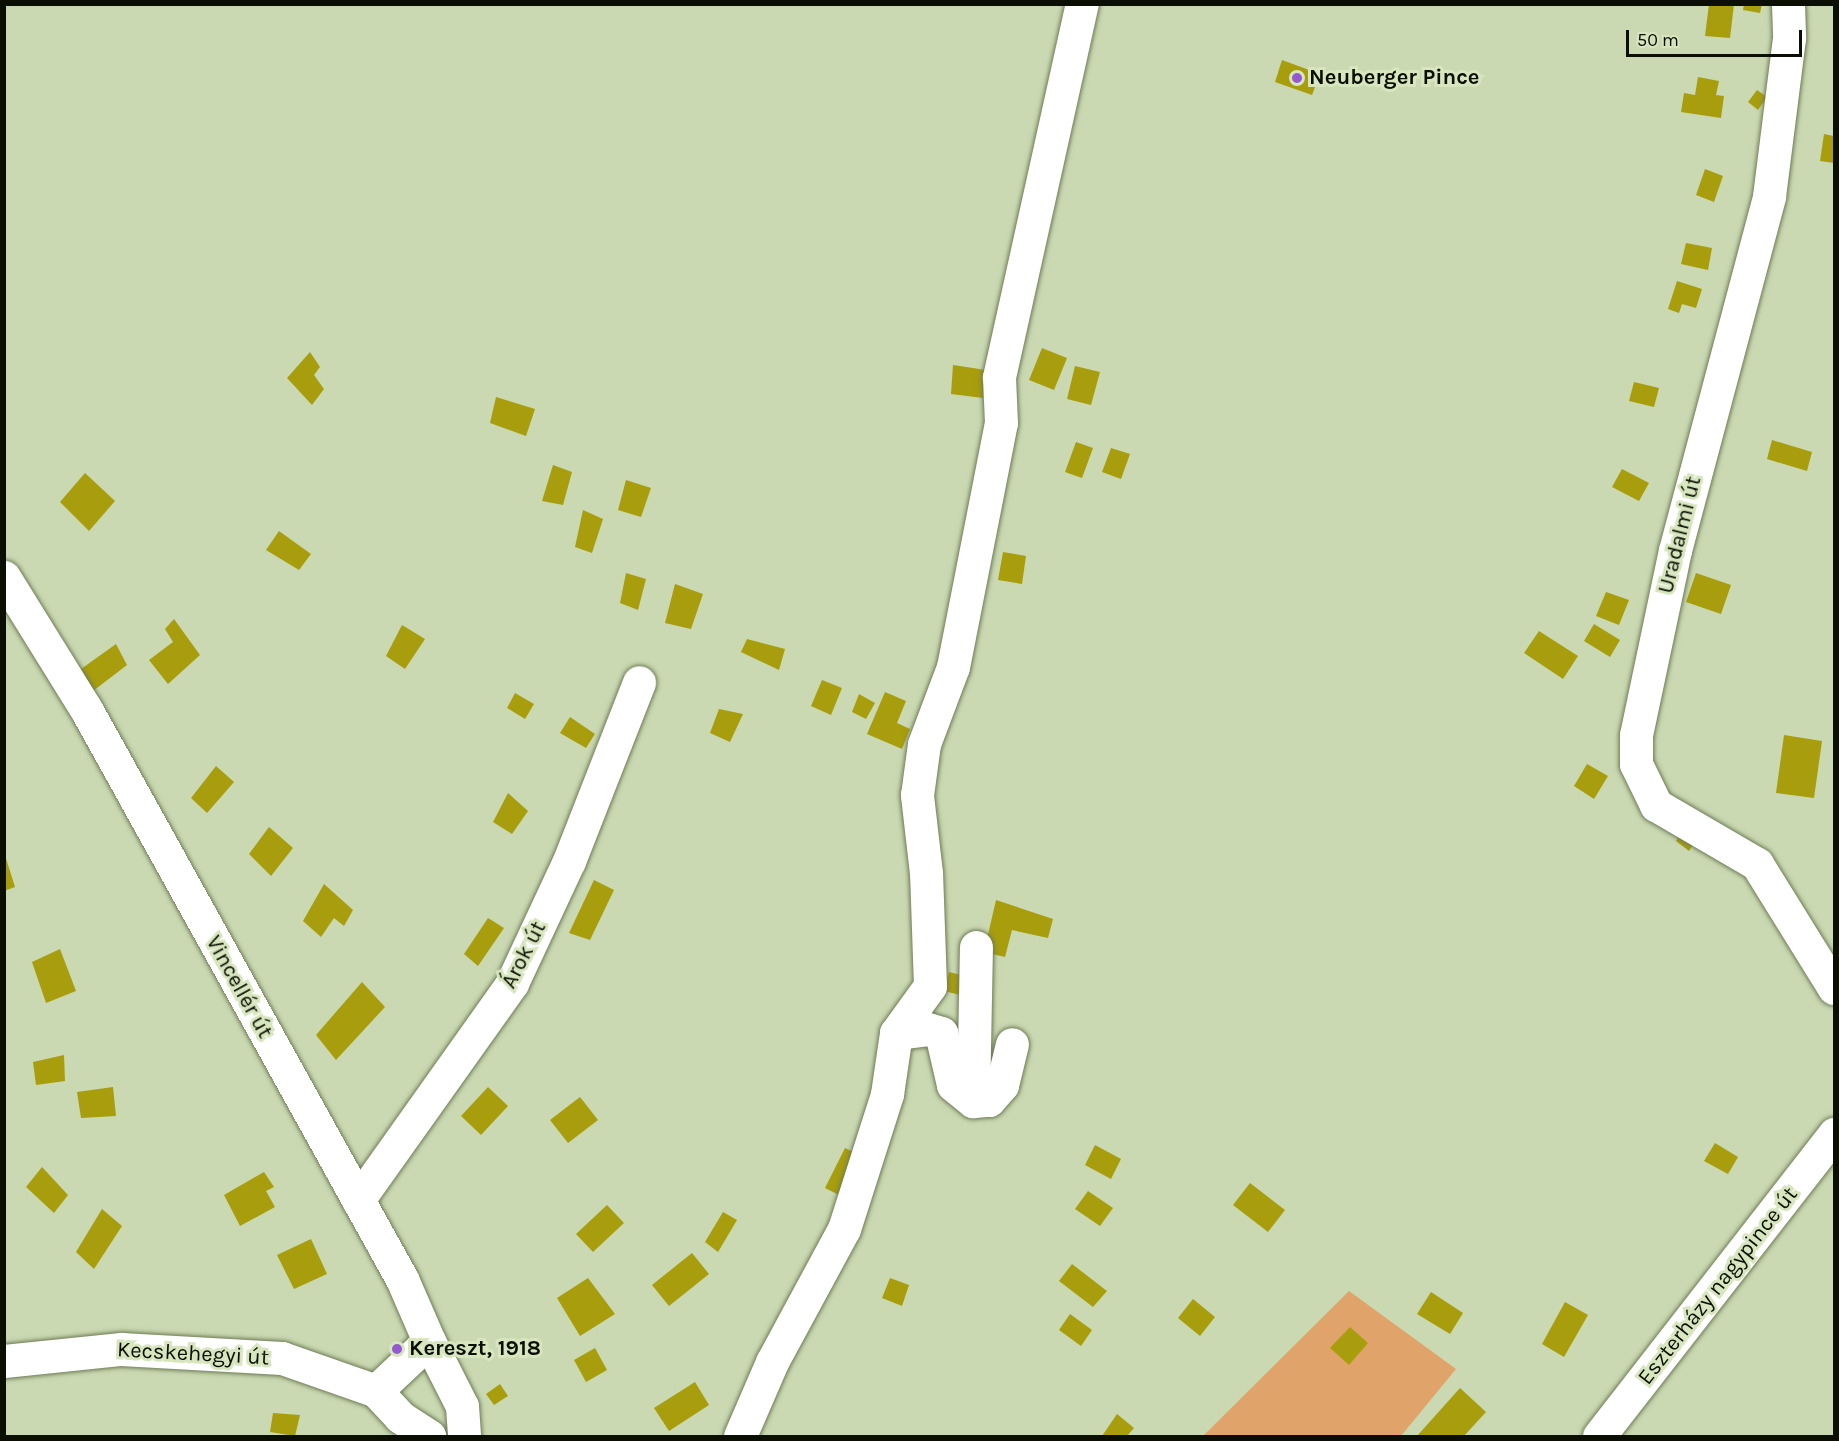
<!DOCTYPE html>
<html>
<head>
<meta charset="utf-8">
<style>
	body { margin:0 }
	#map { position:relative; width:1839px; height:1441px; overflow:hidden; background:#cad9b1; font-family:Karla,sans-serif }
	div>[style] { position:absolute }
	.green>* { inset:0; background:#e0a46a }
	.building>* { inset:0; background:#a89d0c }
	.roads { filter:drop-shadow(0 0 2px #6e7c57) drop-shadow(0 0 2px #6e7c57) }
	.minor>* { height:33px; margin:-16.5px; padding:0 16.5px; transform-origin:16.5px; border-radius:16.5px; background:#fff }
	.dots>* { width:16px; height:16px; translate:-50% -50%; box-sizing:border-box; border:3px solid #d7e6be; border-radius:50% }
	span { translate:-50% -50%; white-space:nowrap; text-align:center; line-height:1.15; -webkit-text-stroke:6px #d7e6be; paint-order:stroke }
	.poi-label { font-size:22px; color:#0a0e03; font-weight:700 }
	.left { translate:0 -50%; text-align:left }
	.street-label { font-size:22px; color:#0a0e03 }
	.frame { position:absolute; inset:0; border:6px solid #0a0e03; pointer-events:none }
	.scale { position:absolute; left:1626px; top:30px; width:176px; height:27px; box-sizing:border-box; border:3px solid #0a0e03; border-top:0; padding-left:8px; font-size:18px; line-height:21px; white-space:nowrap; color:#0a0e03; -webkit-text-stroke:4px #d7e6be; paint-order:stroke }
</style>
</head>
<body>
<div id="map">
	<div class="green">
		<div style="clip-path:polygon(1349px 1291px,1456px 1369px,1401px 1436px,1203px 1436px)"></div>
	</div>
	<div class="building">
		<div style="clip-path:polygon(1709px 4px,1734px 4px,1730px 38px,1705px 36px)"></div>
		<div style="clip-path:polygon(1744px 4px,1762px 4px,1760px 13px,1743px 10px)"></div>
		<div style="clip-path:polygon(1282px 60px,1320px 74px,1312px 95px,1275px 82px)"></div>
		<div style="clip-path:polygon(1698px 77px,1719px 81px,1716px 95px,1724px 96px,1721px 118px,1681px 112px,1684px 93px,1695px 95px)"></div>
		<div style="clip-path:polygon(1757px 90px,1767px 97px,1758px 110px,1748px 102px)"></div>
		<div style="clip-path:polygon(1824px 134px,1834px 136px,1834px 163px,1820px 161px)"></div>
		<div style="clip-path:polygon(1705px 169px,1723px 176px,1714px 202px,1696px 195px)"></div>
		<div style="clip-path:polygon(1686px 243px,1712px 248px,1708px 270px,1681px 264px)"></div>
		<div style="clip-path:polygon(1677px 281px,1702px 289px,1696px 308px,1682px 304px,1679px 313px,1668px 309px)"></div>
		<div style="clip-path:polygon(1042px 348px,1067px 358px,1054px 390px,1029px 380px)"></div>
		<div style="clip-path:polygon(310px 352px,320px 367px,314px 375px,324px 389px,312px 405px,287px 378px)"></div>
		<div style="clip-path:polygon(953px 365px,986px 370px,983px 398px,951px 394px)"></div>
		<div style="clip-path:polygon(1075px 366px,1100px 372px,1091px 405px,1067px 399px)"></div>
		<div style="clip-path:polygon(1634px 382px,1659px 388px,1654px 407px,1629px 401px)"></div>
		<div style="clip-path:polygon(496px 397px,535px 409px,526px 436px,490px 423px)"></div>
		<div style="clip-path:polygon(1772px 440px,1812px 452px,1807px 471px,1767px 459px)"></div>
		<div style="clip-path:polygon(1076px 442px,1093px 448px,1082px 478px,1065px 472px)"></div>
		<div style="clip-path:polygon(1111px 448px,1130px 454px,1121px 479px,1102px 472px)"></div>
		<div style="clip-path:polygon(553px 465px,572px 472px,563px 505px,542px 501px)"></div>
		<div style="clip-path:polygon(1622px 469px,1649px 483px,1639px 501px,1612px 487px)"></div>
		<div style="clip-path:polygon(85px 473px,115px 501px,89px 531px,60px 502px)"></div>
		<div style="clip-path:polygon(626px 480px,651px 488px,641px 517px,618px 510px)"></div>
		<div style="clip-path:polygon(583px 510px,603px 519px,592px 553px,575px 547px)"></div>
		<div style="clip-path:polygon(279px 531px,311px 554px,299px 570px,266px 550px)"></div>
		<div style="clip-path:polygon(1003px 552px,1026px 556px,1022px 584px,998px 580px)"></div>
		<div style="clip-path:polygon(626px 573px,646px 579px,638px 610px,620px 603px)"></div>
		<div style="clip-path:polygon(1696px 573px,1731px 585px,1721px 614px,1686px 602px)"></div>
		<div style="clip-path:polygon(675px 584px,703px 594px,691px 629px,665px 623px)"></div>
		<div style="clip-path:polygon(1606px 592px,1629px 600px,1619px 625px,1596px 616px)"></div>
		<div style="clip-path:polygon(174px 619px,200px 655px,168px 684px,149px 660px,173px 642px,165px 629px)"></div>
		<div style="clip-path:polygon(1594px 624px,1620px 640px,1610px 657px,1584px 641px)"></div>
		<div style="clip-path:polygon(402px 625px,425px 639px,405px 669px,386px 656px)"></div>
		<div style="clip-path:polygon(1539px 631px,1578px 656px,1563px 679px,1524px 653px)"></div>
		<div style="clip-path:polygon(747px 639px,785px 649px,779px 670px,741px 652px)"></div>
		<div style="clip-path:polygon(116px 644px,127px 665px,93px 691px,81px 669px)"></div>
		<div style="clip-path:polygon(822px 680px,842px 688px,831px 715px,811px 706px)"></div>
		<div style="clip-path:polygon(885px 692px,906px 701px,897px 723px,910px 729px,902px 749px,867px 734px)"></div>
		<div style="clip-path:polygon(515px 693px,534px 704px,525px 719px,507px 708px)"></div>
		<div style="clip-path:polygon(859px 694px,875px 703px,866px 719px,852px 712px)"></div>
		<div style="clip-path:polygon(719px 709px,743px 714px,730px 742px,710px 733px)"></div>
		<div style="clip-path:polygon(570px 717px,595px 734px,586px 748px,560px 733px)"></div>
		<div style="clip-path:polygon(1784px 735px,1822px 741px,1814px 798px,1776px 793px)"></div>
		<div style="clip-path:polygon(1587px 764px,1608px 776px,1594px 799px,1574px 786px)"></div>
		<div style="clip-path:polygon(216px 766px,234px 782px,207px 813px,191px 798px)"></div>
		<div style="clip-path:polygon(508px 793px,528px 811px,512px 834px,493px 822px)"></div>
		<div style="clip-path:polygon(269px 827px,293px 848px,271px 876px,249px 854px)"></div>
		<div style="clip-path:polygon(1682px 831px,1696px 840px,1689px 851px,1676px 841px)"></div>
		<div style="clip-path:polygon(4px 852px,15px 887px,4px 891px)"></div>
		<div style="clip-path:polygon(594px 880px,614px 890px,590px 940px,569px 933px)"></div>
		<div style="clip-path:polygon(324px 884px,353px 910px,344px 926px,334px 918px,321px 937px,303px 921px)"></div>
		<div style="clip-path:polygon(996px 900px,1053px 919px,1048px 938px,1012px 930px,1005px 957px,984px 952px)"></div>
		<div style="clip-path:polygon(488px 918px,504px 928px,478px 966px,464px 954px)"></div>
		<div style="clip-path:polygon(60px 949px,76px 991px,46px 1003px,32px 962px)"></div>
		<div style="clip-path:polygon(949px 972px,965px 976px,960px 995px,944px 991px)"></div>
		<div style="clip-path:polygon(362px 982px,385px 1007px,336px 1060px,316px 1035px)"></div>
		<div style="clip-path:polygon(64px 1055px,65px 1081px,36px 1085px,33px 1062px)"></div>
		<div style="clip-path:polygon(113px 1087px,116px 1116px,81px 1118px,77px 1092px)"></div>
		<div style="clip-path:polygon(488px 1087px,508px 1106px,481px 1135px,461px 1116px)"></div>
		<div style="clip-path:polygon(580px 1097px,598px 1120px,568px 1143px,550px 1120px)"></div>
		<div style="clip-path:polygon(1715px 1143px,1738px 1157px,1728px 1174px,1704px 1161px)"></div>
		<div style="clip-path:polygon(1095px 1145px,1121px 1159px,1111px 1179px,1085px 1165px)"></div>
		<div style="clip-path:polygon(845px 1148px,866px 1158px,845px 1198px,825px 1188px)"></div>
		<div style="clip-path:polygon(42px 1167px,68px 1195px,54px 1213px,26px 1187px)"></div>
		<div style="clip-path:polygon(264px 1172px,274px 1187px,266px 1191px,275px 1207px,240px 1226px,224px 1195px)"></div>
		<div style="clip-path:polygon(1250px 1183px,1285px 1210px,1268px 1232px,1233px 1205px)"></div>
		<div style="clip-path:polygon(1088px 1191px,1113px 1208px,1100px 1226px,1075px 1209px)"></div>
		<div style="clip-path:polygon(607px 1205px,624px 1223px,593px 1252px,576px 1234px)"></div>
		<div style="clip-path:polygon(102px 1209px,122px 1226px,94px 1269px,76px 1252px)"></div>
		<div style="clip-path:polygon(723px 1212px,737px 1220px,718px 1252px,705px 1242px)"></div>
		<div style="clip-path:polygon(311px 1239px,327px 1274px,294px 1289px,277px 1255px)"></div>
		<div style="clip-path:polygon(692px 1253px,709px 1274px,669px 1306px,652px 1285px)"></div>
		<div style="clip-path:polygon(1072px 1264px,1107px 1291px,1093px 1307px,1059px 1281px)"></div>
		<div style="clip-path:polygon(588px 1278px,615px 1314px,580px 1336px,557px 1298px)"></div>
		<div style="clip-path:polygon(890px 1278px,909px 1285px,902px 1306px,882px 1298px)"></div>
		<div style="clip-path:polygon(1431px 1292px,1463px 1313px,1450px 1334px,1417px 1314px)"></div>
		<div style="clip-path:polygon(1193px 1299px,1215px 1317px,1200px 1336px,1178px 1318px)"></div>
		<div style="clip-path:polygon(1565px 1302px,1588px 1315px,1564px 1357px,1542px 1344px)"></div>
		<div style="clip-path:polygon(1070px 1314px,1092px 1330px,1081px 1346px,1059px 1330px)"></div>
		<div style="clip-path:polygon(1350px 1327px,1368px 1343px,1349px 1365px,1330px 1348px)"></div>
		<div style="clip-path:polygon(595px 1348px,607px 1370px,586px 1382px,574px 1360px)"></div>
		<div style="clip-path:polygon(695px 1382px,709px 1405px,669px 1431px,654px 1408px)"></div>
		<div style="clip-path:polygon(500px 1384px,508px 1396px,494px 1405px,486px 1394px)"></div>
		<div style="clip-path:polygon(1460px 1388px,1486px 1412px,1464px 1436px,1417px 1436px)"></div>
		<div style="clip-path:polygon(273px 1413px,300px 1415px,295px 1436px,270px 1432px)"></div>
		<div style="clip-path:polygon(1117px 1414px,1134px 1428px,1127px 1436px,1102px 1436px)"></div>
	</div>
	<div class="roads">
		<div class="minor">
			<div style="left:1788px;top:4px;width:34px;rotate:88deg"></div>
			<div style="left:1789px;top:38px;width:160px;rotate:97.2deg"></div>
			<div style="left:1769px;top:197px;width:365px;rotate:104.9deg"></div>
			<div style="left:1675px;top:550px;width:189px;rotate:101.9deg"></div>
			<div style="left:1636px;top:735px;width:29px;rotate:90deg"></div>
			<div style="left:1636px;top:764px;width:46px;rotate:64deg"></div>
			<div style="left:1656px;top:805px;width:117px;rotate:30.3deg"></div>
			<div style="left:1757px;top:864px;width:146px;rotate:58.2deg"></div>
			<div style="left:4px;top:577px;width:155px;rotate:58.2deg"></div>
			<div style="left:86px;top:709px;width:652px;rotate:61deg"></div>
			<div style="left:402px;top:1279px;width:68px;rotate:66.5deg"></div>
			<div style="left:429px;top:1341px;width:73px;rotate:136.7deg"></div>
			<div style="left:896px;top:1033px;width:32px;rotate:-7deg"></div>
			<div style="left:928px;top:1029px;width:14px;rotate:17deg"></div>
			<div style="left:941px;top:1033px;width:53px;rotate:77deg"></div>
			<div style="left:953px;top:1085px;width:26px;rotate:39deg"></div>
			<div style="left:973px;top:1101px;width:16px;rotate:-4deg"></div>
			<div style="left:989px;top:1100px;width:20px;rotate:-49deg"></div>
			<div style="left:1002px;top:1085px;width:42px;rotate:-76.3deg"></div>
			<div style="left:973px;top:1101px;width:154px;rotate:-88.9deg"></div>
			<div style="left:358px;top:1200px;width:266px;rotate:-54.6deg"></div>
			<div style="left:512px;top:983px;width:135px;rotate:-65deg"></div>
			<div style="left:569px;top:861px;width:192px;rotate:-68.6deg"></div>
			<div style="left:429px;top:1341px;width:73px;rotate:63.1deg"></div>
			<div style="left:462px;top:1406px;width:30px;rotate:86deg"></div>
			<div style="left:4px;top:1361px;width:118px;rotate:-5.9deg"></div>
			<div style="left:121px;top:1349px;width:161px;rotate:3.2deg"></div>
			<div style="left:282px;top:1358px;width:100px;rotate:19.3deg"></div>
			<div style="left:376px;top:1391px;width:35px;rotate:47deg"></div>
			<div style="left:400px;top:1417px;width:35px;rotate:33deg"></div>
			<div style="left:740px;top:1436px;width:81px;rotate:-66.6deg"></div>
			<div style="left:772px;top:1362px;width:151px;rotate:-61.6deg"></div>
			<div style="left:844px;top:1229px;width:142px;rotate:-72.3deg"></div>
			<div style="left:887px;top:1094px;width:62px;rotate:-81.6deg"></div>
			<div style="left:896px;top:1033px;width:58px;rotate:-54.1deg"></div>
			<div style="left:930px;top:986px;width:113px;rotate:-92deg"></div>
			<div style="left:926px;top:873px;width:79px;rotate:-96.6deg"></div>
			<div style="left:917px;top:795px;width:51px;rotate:-82.2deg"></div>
			<div style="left:924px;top:744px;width:82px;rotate:-69.4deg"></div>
			<div style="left:953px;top:667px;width:249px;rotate:-78.9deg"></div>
			<div style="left:1001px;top:423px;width:46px;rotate:-92.5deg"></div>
			<div style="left:999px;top:377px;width:382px;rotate:-77.5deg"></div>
			<div style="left:1599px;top:1436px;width:383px;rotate:-52.1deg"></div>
		</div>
	</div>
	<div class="dots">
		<div style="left:1297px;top:78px;background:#9459d0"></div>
		<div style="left:397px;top:1349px;background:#9459d0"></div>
	</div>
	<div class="poi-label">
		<span class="left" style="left:1309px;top:78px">Neuberger Pince</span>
		<span class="left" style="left:409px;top:1349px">Kereszt, 1918</span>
	</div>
	<div class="street-label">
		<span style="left:1680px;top:535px;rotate:-76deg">Uradalmi út</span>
		<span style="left:524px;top:955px;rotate:-63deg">Árok út</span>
		<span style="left:239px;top:987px;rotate:61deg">Vincellér út</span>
		<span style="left:1718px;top:1286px;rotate:-52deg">Eszterházy nagypince út</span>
		<span style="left:193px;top:1354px;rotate:3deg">Kecskehegyi út</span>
	</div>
	<div class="frame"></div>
	<div class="scale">50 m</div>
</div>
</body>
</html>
